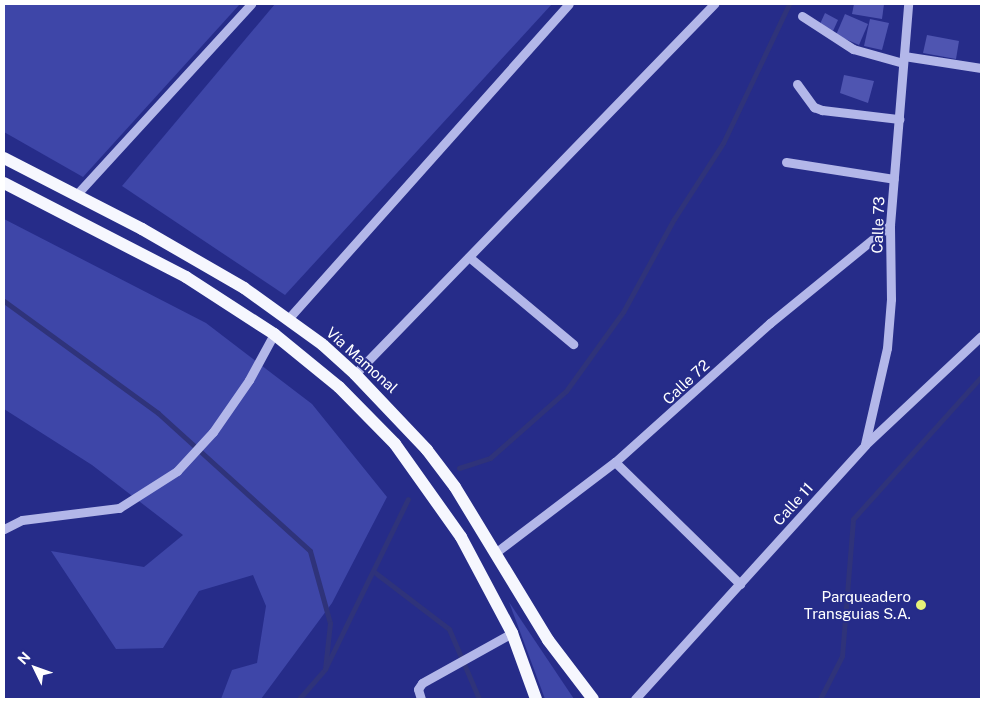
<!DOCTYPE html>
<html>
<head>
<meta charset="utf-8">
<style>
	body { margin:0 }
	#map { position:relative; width:985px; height:703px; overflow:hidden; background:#262c89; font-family:"Public Sans",sans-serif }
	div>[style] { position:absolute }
	.green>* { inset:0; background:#3e46a8 }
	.stream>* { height:5px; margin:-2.5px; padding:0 2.5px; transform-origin:2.5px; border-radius:2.5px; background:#2f337a }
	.building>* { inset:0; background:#4f55b1 }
	.minor>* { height:9px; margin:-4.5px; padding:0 4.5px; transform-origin:4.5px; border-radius:4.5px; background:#b3b7e9 }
	.major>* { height:12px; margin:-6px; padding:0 6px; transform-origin:6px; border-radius:6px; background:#f6f7fe }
	.dots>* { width:14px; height:14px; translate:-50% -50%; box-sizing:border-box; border:2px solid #262c89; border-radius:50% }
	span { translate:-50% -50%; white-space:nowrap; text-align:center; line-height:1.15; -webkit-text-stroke:4px #262c89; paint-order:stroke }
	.street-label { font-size:15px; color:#fff }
	.poi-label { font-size:15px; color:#fff }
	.right { translate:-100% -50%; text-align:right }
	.frame { position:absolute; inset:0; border:5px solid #fff; pointer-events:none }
	.north { position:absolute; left:10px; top:643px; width:50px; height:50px; -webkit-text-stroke:4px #262c89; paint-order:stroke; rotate:312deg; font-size:14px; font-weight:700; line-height:20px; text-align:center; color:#fff }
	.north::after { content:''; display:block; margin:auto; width:18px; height:22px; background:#fff; clip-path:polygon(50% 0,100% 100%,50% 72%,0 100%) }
</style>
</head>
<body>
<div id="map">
	<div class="green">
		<div style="clip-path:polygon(4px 4px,240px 4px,83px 177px,4px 132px)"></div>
		<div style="clip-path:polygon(275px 4px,552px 4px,285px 295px,122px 186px)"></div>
		<div style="clip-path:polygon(4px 219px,206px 323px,312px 404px,387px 497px,332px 603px,261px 699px,221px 699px,232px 670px,257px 663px,266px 606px,253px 575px,199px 591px,163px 648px,116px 649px,51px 551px,144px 567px,183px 535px,92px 465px,4px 409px)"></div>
		<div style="clip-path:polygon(509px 602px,574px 699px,545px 699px)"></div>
	</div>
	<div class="stream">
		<div style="left:4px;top:301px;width:190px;rotate:36deg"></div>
		<div style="left:158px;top:413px;width:205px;rotate:42.2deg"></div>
		<div style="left:310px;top:551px;width:75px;rotate:74.5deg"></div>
		<div style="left:330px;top:623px;width:46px;rotate:96.2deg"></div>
		<div style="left:459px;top:468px;width:33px;rotate:-18deg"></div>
		<div style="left:490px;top:458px;width:101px;rotate:-41.4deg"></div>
		<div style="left:566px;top:391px;width:97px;rotate:-54.2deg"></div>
		<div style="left:623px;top:312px;width:106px;rotate:-61.3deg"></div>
		<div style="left:674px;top:219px;width:90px;rotate:-57.2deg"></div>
		<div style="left:723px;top:143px;width:154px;rotate:-64.6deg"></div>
		<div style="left:373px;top:571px;width:96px;rotate:37.3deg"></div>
		<div style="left:449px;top:629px;width:76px;rotate:66.8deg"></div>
		<div style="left:299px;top:699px;width:40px;rotate:-49deg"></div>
		<div style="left:325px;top:669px;width:189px;rotate:-64deg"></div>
		<div style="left:820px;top:699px;width:48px;rotate:-62.9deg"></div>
		<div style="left:842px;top:656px;width:137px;rotate:-85.4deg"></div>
		<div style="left:853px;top:519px;width:191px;rotate:-48deg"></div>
	</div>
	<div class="building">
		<div style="clip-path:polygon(854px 4px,884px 4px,882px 19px,852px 14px)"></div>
		<div style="clip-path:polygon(825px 13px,838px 20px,833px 31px,820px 24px)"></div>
		<div style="clip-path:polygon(845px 14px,868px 24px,859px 45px,836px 35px)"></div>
		<div style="clip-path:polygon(870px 19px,889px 23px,882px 50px,864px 46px)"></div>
		<div style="clip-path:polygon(927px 35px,959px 41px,956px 59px,923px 53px)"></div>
		<div style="clip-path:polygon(844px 75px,874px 81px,868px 103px,840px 93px)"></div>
	</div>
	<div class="minor">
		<div style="left:802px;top:16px;width:61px;rotate:32.9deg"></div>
		<div style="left:853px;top:49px;width:52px;rotate:15.6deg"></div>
		<div style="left:904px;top:56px;width:78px;rotate:8.9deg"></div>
		<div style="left:797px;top:84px;width:29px;rotate:54deg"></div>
		<div style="left:814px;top:107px;width:9px;rotate:21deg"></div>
		<div style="left:822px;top:110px;width:78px;rotate:6.7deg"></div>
		<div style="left:786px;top:162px;width:109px;rotate:8.9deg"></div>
		<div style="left:77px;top:194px;width:258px;rotate:-47.5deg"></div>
		<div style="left:469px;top:257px;width:136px;rotate:39.9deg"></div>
		<div style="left:288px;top:319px;width:422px;rotate:-48.3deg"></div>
		<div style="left:355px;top:374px;width:516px;rotate:-45.86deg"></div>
		<div style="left:865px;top:444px;width:98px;rotate:-77.1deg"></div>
		<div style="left:887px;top:348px;width:49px;rotate:-85.3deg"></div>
		<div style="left:891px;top:299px;width:74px;rotate:-90.8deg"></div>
		<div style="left:890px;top:225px;width:222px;rotate:-85.3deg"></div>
		<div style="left:615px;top:462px;width:175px;rotate:44.3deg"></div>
		<div style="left:4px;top:529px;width:20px;rotate:-27deg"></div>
		<div style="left:22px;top:520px;width:98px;rotate:-7.1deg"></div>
		<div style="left:119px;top:508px;width:69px;rotate:-32.5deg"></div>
		<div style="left:177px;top:471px;width:53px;rotate:-47.3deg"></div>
		<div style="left:213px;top:432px;width:63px;rotate:-55.3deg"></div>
		<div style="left:249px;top:380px;width:52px;rotate:-61.5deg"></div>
		<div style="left:495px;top:553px;width:151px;rotate:-37.2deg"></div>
		<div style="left:615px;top:462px;width:208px;rotate:-41.9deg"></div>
		<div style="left:770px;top:323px;width:155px;rotate:-39.2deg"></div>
		<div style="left:421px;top:699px;width:10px;rotate:-107deg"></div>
		<div style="left:418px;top:689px;width:7px;rotate:-56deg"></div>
		<div style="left:422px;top:683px;width:103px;rotate:-29.1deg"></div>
		<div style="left:635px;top:699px;width:343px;rotate:-47.8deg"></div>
		<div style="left:865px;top:445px;width:159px;rotate:-43.2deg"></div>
	</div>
	<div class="major">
		<div style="left:4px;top:158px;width:155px;rotate:27.2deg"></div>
		<div style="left:142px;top:229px;width:118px;rotate:30deg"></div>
		<div style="left:244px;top:288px;width:97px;rotate:35.8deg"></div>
		<div style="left:323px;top:345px;width:43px;rotate:42.2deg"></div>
		<div style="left:355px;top:374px;width:105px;rotate:46.5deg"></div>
		<div style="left:427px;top:450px;width:46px;rotate:52.9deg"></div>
		<div style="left:455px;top:487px;width:179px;rotate:58.7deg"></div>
		<div style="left:548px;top:640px;width:74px;rotate:52.7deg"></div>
		<div style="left:4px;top:183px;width:205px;rotate:27.3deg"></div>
		<div style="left:186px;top:277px;width:105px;rotate:32.9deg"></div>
		<div style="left:274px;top:334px;width:84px;rotate:39.2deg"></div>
		<div style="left:339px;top:387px;width:80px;rotate:45.5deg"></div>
		<div style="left:395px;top:444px;width:114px;rotate:54.6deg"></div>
		<div style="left:461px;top:537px;width:109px;rotate:62deg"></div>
		<div style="left:512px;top:633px;width:70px;rotate:70deg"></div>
	</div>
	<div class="dots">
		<div style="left:921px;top:605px;background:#e7f278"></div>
	</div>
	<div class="street-label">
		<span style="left:878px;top:225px;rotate:-88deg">Calle 73</span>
		<span style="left:362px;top:360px;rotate:42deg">Vía Mamonal</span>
		<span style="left:686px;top:382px;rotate:-43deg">Calle 72</span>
		<span style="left:793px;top:504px;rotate:-48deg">Calle 11</span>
	</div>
	<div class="poi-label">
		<span class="right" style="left:911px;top:605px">Parqueadero<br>Transguias S.A.</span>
	</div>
	<div class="frame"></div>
	<div class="north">N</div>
</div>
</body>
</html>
